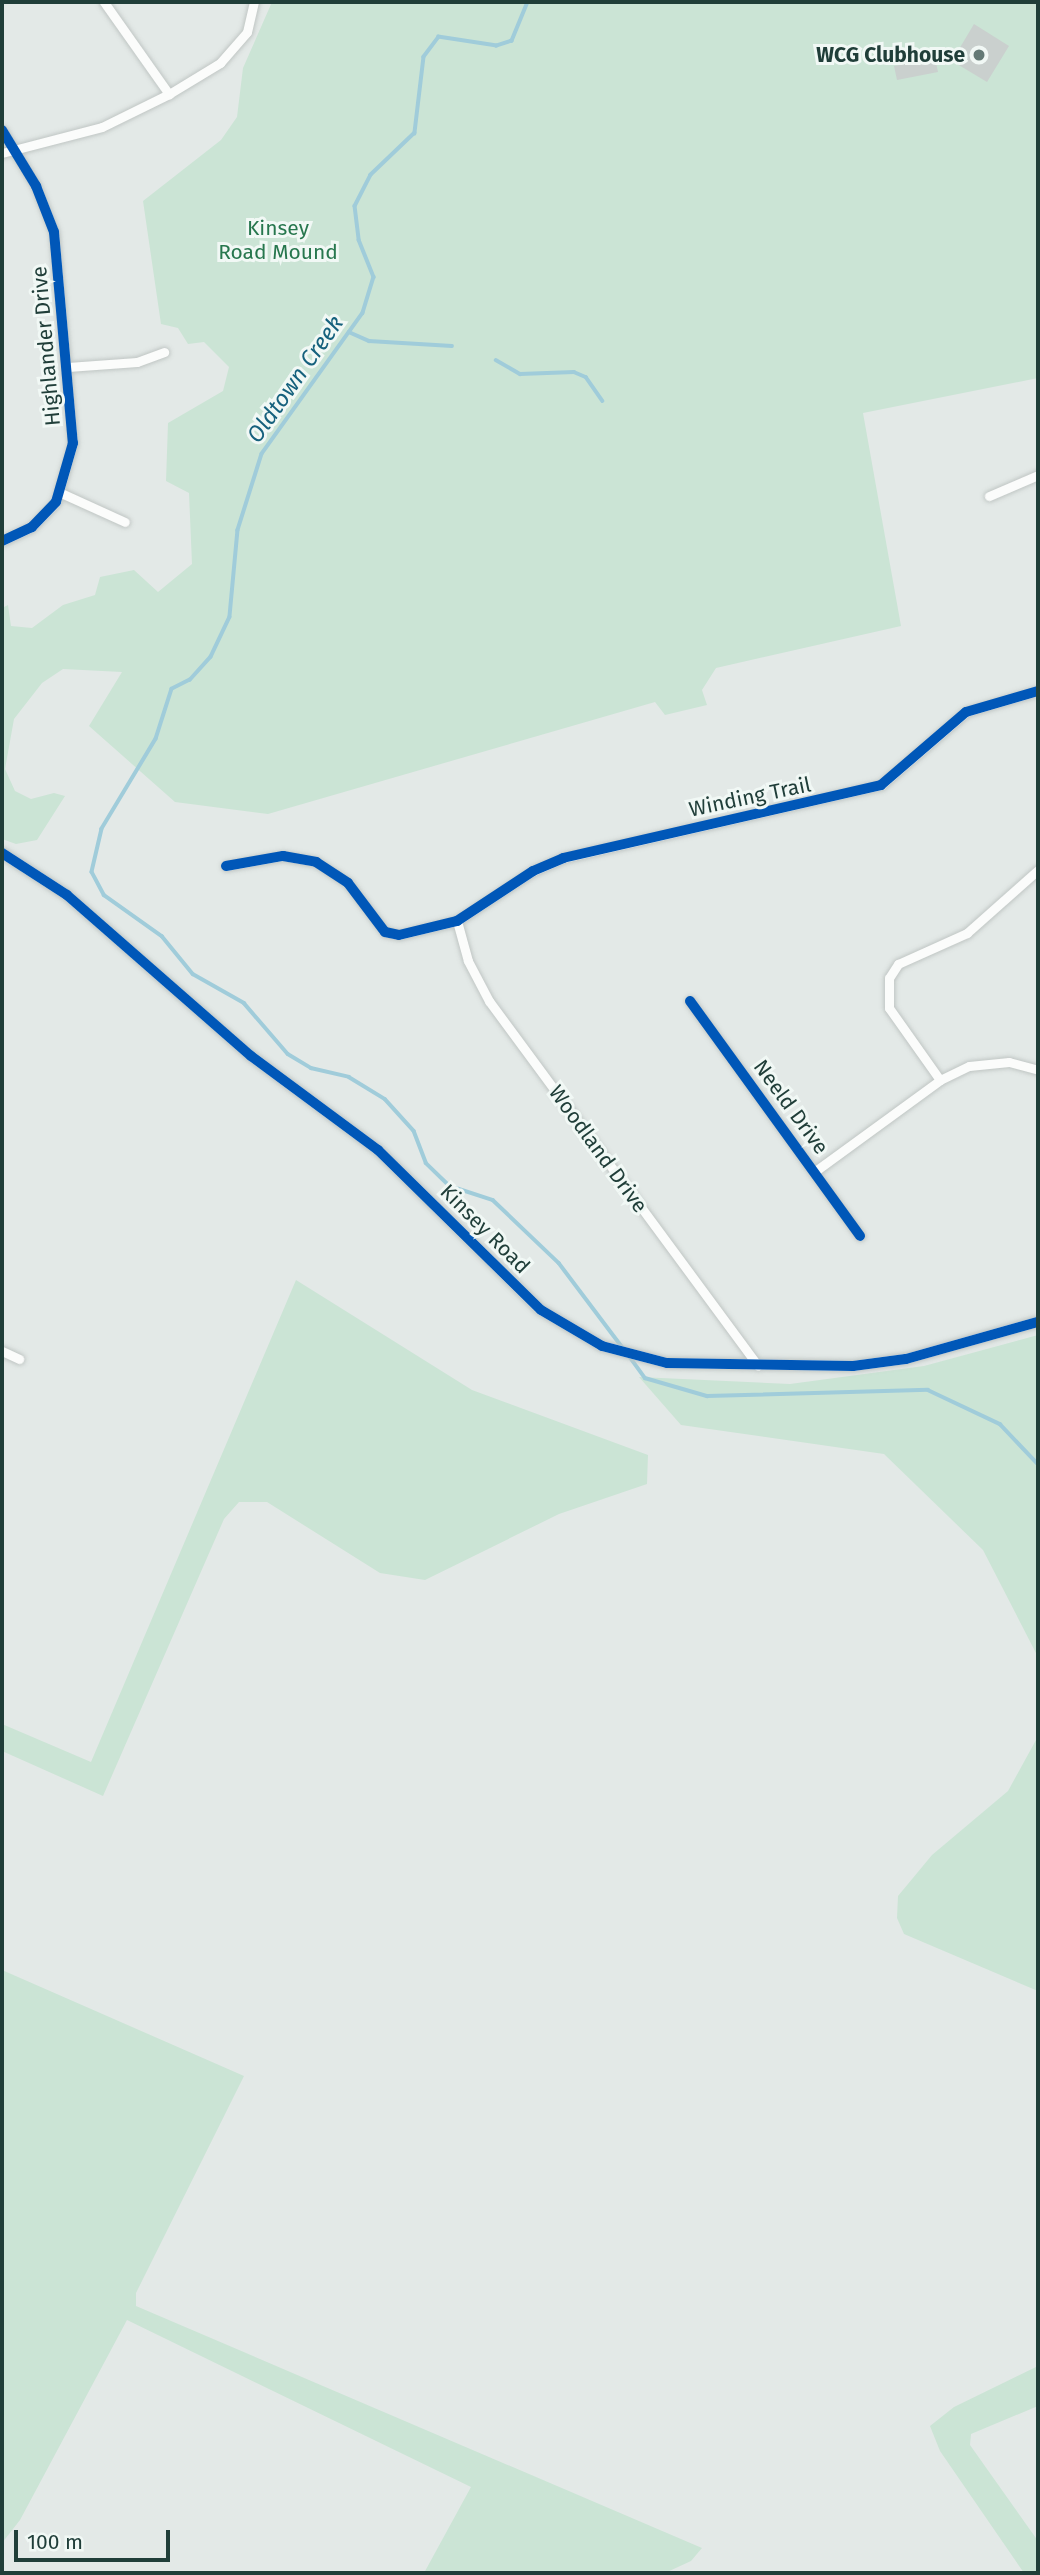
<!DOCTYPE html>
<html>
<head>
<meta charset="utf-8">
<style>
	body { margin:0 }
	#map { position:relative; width:1040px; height:2575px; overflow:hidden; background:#e3e9e7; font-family:"Fira Sans",sans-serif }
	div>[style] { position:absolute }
	.green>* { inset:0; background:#cbe4d5 }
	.stream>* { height:3.5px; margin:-1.75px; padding:0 1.75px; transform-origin:1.75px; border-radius:1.75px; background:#a0ccda }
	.building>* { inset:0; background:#cad0ce }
	.roads { filter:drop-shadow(0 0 2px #c0c6c4) drop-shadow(0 0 2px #c0c6c4) }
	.minor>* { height:9px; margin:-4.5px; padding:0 4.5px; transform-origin:4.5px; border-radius:4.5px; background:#fbfcfb }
	.tertiary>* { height:10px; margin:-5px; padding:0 5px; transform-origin:5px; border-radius:5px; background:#fbfcfb }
	.cycleway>* { height:10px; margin:-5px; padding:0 5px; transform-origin:5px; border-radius:5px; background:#0057b8 }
	.dots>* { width:19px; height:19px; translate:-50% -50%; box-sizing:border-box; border:4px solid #f1f8f5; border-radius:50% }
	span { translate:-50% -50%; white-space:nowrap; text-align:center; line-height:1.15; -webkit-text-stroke:6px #f1f8f5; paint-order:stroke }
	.poi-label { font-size:21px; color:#203e39; font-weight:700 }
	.right { translate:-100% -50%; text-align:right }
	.park-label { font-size:21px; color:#27774e }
	.street-label { font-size:21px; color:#203e39 }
	.water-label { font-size:23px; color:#16617d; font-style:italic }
	.frame { position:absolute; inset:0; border:4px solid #203e39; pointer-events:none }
	.scale { position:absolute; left:14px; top:2530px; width:156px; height:32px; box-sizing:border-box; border:4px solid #203e39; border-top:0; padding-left:9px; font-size:21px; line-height:24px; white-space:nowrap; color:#203e39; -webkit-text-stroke:5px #f1f8f5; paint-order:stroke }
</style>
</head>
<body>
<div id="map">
	<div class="green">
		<div style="clip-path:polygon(272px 2px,1038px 2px,1038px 378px,863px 413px,901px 626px,716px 668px,702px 690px,707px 705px,665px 715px,655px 702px,268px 814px,175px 802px,89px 726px,122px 672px,63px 669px,42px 683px,14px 719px,5px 769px,15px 791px,31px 799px,54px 793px,65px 796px,37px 840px,16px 844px,2px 839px,2px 608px,8px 605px,11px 626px,32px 628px,63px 605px,95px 595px,100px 577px,134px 570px,158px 592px,192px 564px,189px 493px,166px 481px,168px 423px,223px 391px,229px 367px,204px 342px,188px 344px,178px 328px,161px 324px,143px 201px,221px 140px,237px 117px,243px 68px)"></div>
		<div style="clip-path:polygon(296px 1280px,472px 1390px,648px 1455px,647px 1484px,559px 1514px,425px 1580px,380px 1573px,267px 1502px,239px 1502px,224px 1519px,103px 1796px,2px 1751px,2px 1724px,91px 1762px)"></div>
		<div style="clip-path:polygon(1038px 1335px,1038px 1657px,983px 1550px,884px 1454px,681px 1425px,639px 1377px,790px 1384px,924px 1366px)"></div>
		<div style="clip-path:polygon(1036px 1740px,1038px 1741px,1038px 1991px,904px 1934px,897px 1918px,898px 1896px,932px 1855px,1008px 1791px)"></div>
		<div style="clip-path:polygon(2px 1970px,244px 2076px,136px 2293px,136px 2306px,702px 2548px,691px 2561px,665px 2573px,424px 2573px,471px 2487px,127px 2320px,20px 2520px,2px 2543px)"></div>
		<div style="clip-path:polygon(1038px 2366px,1038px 2406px,971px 2434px,970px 2445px,1038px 2541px,1038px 2573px,1024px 2573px,940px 2451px,930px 2426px,954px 2407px)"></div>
	</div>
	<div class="stream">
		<div style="left:528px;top:2px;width:42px;rotate:112.3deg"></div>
		<div style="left:512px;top:41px;width:16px;rotate:162deg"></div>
		<div style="left:497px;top:46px;width:59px;rotate:-171.2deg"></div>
		<div style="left:439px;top:37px;width:25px;rotate:127deg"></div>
		<div style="left:424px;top:57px;width:77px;rotate:96.8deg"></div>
		<div style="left:415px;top:133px;width:61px;rotate:136.3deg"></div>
		<div style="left:371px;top:175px;width:35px;rotate:117deg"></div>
		<div style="left:355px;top:206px;width:34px;rotate:83deg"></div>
		<div style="left:359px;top:240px;width:40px;rotate:68deg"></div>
		<div style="left:374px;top:277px;width:38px;rotate:107deg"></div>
		<div style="left:363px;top:313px;width:173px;rotate:125.6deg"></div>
		<div style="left:262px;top:454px;width:80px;rotate:107.5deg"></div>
		<div style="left:238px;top:530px;width:87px;rotate:95.3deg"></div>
		<div style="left:230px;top:617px;width:44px;rotate:115.4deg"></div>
		<div style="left:211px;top:657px;width:31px;rotate:132deg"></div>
		<div style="left:190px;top:680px;width:20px;rotate:153deg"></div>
		<div style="left:172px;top:689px;width:52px;rotate:107.7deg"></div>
		<div style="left:156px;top:739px;width:105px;rotate:121deg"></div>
		<div style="left:102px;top:829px;width:44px;rotate:103.1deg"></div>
		<div style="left:92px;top:872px;width:26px;rotate:62deg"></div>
		<div style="left:104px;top:895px;width:71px;rotate:35.3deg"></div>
		<div style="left:162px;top:936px;width:49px;rotate:50.8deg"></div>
		<div style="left:193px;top:974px;width:59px;rotate:29.6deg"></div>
		<div style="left:244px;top:1003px;width:67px;rotate:49.2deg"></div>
		<div style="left:288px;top:1054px;width:27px;rotate:31deg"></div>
		<div style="left:311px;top:1068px;width:39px;rotate:13deg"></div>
		<div style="left:349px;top:1077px;width:42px;rotate:31.4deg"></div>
		<div style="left:385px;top:1099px;width:43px;rotate:47.8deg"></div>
		<div style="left:414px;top:1131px;width:34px;rotate:69deg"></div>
		<div style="left:426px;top:1163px;width:33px;rotate:44deg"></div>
		<div style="left:450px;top:1186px;width:45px;rotate:18deg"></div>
		<div style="left:493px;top:1200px;width:91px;rotate:43.7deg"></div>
		<div style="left:559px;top:1263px;width:106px;rotate:53deg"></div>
		<div style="left:349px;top:332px;width:22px;rotate:24deg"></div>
		<div style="left:369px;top:341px;width:83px;rotate:3.4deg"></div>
		<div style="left:496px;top:360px;width:28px;rotate:30deg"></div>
		<div style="left:520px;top:374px;width:54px;rotate:-2.1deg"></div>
		<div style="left:574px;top:372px;width:13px;rotate:23deg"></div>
		<div style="left:586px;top:377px;width:29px;rotate:55deg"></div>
		<div style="left:630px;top:1357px;width:26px;rotate:54deg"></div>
		<div style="left:645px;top:1378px;width:65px;rotate:16.2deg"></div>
		<div style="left:707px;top:1396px;width:221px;rotate:-1.6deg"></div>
		<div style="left:928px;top:1390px;width:80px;rotate:25.3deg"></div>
		<div style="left:1000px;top:1424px;width:55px;rotate:46.5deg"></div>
	</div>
	<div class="building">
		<div style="clip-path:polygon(974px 24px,1009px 46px,987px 82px,952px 61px)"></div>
		<div style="clip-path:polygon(935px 58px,938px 72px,897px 80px,894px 66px)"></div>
	</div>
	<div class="roads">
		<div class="minor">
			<div style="left:104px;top:2px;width:113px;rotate:54.8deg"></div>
			<div style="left:2px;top:130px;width:66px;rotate:58.7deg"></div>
			<div style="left:36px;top:186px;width:49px;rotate:68.6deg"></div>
			<div style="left:54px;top:232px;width:212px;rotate:84.9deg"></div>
			<div style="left:73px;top:443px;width:61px;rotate:106.1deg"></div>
			<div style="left:56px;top:502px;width:35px;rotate:134deg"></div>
			<div style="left:32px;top:527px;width:33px;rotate:155deg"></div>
			<div style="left:2px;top:153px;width:103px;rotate:-14.6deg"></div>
			<div style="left:102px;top:127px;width:75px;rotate:-26.2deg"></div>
			<div style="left:169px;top:94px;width:60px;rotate:-31.3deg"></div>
			<div style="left:220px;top:63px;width:41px;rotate:-48.9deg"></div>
			<div style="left:247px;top:32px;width:31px;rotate:-77deg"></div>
			<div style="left:68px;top:367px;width:69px;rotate:-4.1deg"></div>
			<div style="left:137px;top:362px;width:29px;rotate:-20deg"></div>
			<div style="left:61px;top:493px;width:70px;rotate:24.4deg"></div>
			<div style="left:989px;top:496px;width:53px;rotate:-23.2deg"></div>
			<div style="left:226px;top:866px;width:58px;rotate:-10deg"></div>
			<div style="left:283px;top:856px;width:34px;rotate:10deg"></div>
			<div style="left:316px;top:862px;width:38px;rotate:33deg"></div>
			<div style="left:348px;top:883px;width:61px;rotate:52.9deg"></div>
			<div style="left:385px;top:932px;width:14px;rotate:12deg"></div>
			<div style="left:399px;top:935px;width:60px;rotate:-13.6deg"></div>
			<div style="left:457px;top:921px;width:91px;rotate:-33.3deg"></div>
			<div style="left:533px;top:871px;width:33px;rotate:-23deg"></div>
			<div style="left:563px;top:858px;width:326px;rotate:-12.9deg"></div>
			<div style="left:881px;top:785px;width:112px;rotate:-40.7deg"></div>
			<div style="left:966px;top:712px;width:75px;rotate:-16.3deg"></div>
			<div style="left:457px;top:921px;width:41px;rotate:74.6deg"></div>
			<div style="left:468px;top:961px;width:45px;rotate:62.3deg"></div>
			<div style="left:489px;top:1001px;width:453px;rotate:53.6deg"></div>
			<div style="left:690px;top:1001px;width:290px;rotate:54.1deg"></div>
			<div style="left:940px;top:1080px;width:88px;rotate:-125.3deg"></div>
			<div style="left:889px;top:1008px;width:30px;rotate:-90deg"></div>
			<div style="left:889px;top:978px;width:17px;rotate:-57deg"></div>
			<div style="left:898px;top:964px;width:76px;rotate:-24.2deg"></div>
			<div style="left:967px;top:933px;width:95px;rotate:-41.6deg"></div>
			<div style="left:814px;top:1172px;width:156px;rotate:-36.1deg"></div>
			<div style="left:940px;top:1080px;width:32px;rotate:-26deg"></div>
			<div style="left:969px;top:1066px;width:40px;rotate:-5.7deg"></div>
			<div style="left:1009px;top:1062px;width:30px;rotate:15deg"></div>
			<div style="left:2px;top:1351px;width:19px;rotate:25deg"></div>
		</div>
		<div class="tertiary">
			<div style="left:2px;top:853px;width:77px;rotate:32.9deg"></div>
			<div style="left:67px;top:895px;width:244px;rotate:41.2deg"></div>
			<div style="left:251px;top:1056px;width:158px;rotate:36.5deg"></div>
			<div style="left:378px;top:1150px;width:228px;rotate:44.5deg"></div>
			<div style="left:541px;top:1310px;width:71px;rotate:30.5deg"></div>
			<div style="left:602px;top:1346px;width:67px;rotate:14.7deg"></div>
			<div style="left:667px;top:1363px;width:186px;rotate:0.9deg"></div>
			<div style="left:853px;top:1366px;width:53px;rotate:-7.5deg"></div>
			<div style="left:906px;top:1359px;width:137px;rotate:-15.7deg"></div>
		</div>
	</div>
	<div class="cycleway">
		<div style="left:2px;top:130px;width:66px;rotate:58.7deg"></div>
		<div style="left:36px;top:186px;width:49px;rotate:68.6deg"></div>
		<div style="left:54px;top:232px;width:212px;rotate:84.9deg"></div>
		<div style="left:73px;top:443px;width:61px;rotate:106.1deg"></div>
		<div style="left:56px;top:502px;width:35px;rotate:134deg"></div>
		<div style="left:32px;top:527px;width:33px;rotate:155deg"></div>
		<div style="left:2px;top:853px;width:77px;rotate:32.9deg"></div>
		<div style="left:67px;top:895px;width:244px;rotate:41.2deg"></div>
		<div style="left:251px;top:1056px;width:158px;rotate:36.5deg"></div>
		<div style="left:378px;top:1150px;width:228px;rotate:44.5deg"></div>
		<div style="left:541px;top:1310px;width:71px;rotate:30.5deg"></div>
		<div style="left:602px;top:1346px;width:67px;rotate:14.7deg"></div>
		<div style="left:667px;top:1363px;width:186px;rotate:0.9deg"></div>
		<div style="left:853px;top:1366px;width:53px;rotate:-7.5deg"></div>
		<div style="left:906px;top:1359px;width:137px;rotate:-15.7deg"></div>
		<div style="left:226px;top:866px;width:58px;rotate:-10deg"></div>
		<div style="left:283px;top:856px;width:34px;rotate:10deg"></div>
		<div style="left:316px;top:862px;width:38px;rotate:33deg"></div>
		<div style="left:348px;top:883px;width:61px;rotate:52.9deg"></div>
		<div style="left:385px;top:932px;width:14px;rotate:12deg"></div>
		<div style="left:399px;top:935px;width:60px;rotate:-13.6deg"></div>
		<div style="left:457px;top:921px;width:91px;rotate:-33.3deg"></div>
		<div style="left:533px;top:871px;width:33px;rotate:-23deg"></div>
		<div style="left:563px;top:858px;width:326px;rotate:-12.9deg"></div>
		<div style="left:881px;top:785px;width:112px;rotate:-40.7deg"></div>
		<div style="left:966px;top:712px;width:75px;rotate:-16.3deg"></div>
		<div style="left:690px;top:1001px;width:290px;rotate:54.1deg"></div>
	</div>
	<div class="dots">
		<div style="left:979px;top:55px;background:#647a76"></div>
	</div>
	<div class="poi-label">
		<span class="right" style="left:965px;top:55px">WCG Clubhouse</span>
	</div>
	<div class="park-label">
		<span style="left:278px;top:240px">Kinsey<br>Road Mound</span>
	</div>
	<div class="street-label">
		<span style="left:46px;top:346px;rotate:-95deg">Highlander Drive</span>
		<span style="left:750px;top:797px;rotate:-12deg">Winding Trail</span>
		<span style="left:791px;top:1107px;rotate:54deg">Neeld Drive</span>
		<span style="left:598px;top:1149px;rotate:54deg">Woodland Drive</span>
		<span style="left:485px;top:1229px;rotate:45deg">Kinsey Road</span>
	</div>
	<div class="water-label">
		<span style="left:295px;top:379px;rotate:-55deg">Oldtown Creek</span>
	</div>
	<div class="frame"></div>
	<div class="scale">100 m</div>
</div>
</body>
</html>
